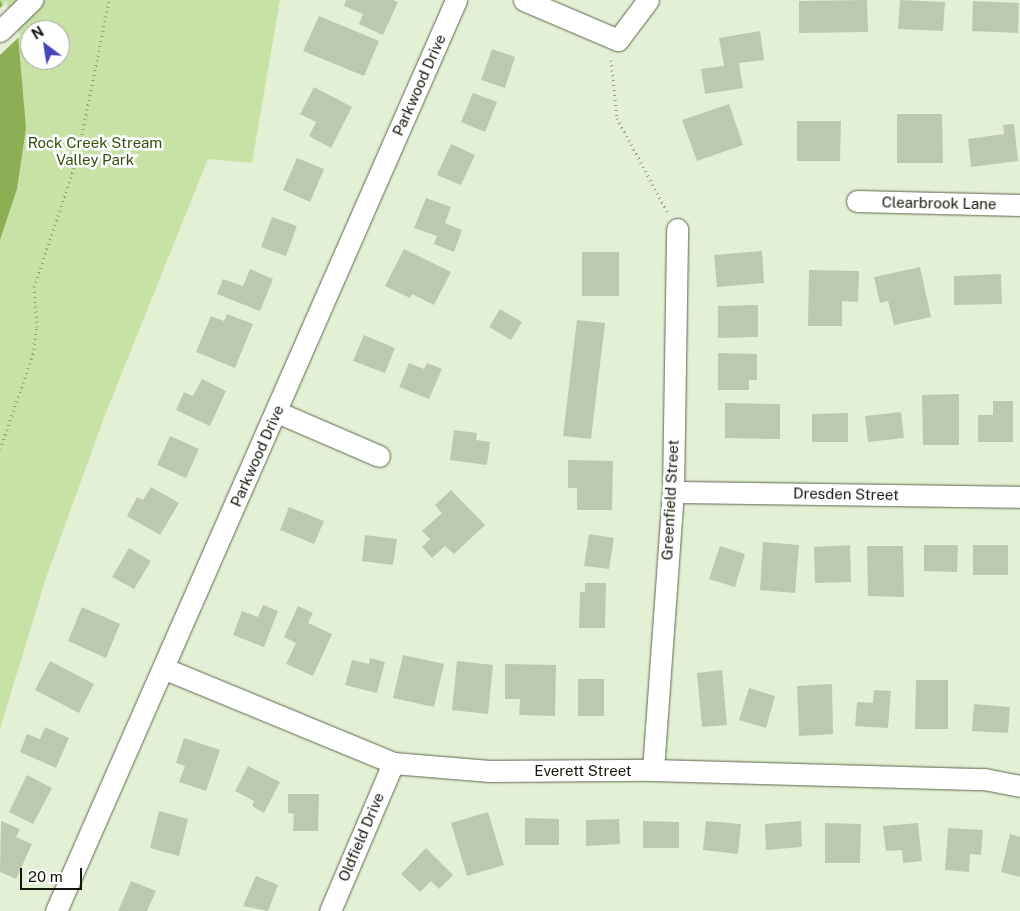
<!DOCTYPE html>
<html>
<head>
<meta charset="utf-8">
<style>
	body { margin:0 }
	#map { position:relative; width:1020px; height:911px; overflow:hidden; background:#e4f0d5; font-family:"Public Sans",sans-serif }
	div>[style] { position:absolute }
	.green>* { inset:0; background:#c8e2a6 }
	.water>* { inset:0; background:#8caf54 }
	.pier>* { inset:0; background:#e4f0d5 }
	.building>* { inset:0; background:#bdc9af }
	.path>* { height:3px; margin-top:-1.5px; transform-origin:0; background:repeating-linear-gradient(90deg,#929a86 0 1px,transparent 0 5px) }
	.roads { filter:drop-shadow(0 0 1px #5c664e) drop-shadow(0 0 1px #5c664e) }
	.minor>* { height:21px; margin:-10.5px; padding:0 10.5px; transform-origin:10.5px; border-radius:10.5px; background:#fff }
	span { translate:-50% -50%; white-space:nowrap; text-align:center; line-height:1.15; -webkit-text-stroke:5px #fff; paint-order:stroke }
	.street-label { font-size:15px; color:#13160d }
	.park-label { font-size:15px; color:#384e0a }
	.north { position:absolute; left:20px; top:20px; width:50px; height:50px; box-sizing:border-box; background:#fff; border:1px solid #a1a29e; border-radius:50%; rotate:329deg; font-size:14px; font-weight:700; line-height:20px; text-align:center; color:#13160d }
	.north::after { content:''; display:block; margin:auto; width:18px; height:22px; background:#4646bc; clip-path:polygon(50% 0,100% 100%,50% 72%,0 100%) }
	.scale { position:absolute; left:20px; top:868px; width:62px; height:22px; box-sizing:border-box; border:2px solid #13160d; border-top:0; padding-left:6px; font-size:15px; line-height:18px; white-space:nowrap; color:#13160d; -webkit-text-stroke:4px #fff; paint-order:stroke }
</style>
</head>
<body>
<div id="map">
	<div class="green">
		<div style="clip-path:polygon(evenodd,0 0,280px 0,252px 163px,208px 159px,105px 415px,46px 578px,0 729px,0 0,30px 30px,60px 30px,60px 60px,30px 60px,30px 30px)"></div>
	</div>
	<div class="water">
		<div style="clip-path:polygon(0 0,18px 36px,26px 128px,17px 189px,0 240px)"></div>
	</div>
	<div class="pier">
		<div style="clip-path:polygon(6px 2px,20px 36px,0 55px,0 8px)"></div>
	</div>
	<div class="building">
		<div style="clip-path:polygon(346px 0,393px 0,398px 2px,383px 35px,359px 24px,363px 14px,344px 6px)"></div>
		<div style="clip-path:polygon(867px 0,868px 32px,799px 33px,799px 1px)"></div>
		<div style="clip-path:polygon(900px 0,945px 2px,943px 31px,898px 29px)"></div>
		<div style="clip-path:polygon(973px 1px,1019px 3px,1018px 33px,972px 31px)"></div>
		<div style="clip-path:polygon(319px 16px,379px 41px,364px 76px,303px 51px)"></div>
		<div style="clip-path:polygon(760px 31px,764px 60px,739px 63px,743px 88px,705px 94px,701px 69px,724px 66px,719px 38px)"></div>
		<div style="clip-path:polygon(492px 49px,515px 57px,505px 88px,481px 80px)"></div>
		<div style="clip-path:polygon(314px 87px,352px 107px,331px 148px,309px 136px,316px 122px,300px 114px)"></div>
		<div style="clip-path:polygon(473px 93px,497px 102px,485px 132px,461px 122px)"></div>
		<div style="clip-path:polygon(729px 104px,743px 145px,697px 161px,682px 120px)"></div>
		<div style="clip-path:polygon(897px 114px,942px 114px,943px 163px,897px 163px)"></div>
		<div style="clip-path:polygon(797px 121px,841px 121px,840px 161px,797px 161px)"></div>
		<div style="clip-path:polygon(1014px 124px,1018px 161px,971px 167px,968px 139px,1004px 134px,1003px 125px)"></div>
		<div style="clip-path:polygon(451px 144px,475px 155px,461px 185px,437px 175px)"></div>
		<div style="clip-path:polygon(297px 158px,324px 169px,310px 202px,283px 190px)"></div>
		<div style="clip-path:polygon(426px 198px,451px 207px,445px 223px,462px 230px,454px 252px,434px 244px,437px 236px,414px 228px)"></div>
		<div style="clip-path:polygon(272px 217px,297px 226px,286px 256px,261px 247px)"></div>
		<div style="clip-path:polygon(404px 249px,451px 272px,434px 305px,412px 294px,410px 298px,385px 286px)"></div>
		<div style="clip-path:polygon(762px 251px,764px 283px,717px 287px,714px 255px)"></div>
		<div style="clip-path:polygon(582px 252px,619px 252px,619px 296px,582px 296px)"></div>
		<div style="clip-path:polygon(920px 267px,931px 317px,894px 325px,888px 301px,880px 303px,874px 277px)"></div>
		<div style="clip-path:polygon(250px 269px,273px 279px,260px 311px,217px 294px,223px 279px,243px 286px)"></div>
		<div style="clip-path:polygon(809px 270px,859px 271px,858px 302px,842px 301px,842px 326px,808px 326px)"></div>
		<div style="clip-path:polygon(1001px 274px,1002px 304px,954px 305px,954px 276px)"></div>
		<div style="clip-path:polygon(758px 305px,758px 337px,718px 338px,718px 306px)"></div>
		<div style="clip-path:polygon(500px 309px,522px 322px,511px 340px,489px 327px)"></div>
		<div style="clip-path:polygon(227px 314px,253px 324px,235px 368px,196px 352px,211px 316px,224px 321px)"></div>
		<div style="clip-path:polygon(577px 320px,605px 323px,591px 439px,563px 436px)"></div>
		<div style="clip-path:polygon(364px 335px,395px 348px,385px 373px,353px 361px)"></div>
		<div style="clip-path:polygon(718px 353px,757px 354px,757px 380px,749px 380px,749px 390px,718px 390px)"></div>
		<div style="clip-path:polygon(409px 363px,424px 369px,427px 363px,442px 369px,429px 399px,399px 387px)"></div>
		<div style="clip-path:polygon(202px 379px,226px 391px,210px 426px,176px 410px,184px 392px,193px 396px)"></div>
		<div style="clip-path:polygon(959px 394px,959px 445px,923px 445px,922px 395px)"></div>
		<div style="clip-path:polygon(993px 401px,1013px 401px,1013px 442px,978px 442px,978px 415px,993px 415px)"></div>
		<div style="clip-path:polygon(725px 403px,780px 404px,780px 439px,725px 438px)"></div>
		<div style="clip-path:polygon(901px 412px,904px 438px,868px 442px,865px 416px)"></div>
		<div style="clip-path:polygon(848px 413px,848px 442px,812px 442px,812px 414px)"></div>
		<div style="clip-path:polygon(454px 430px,477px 433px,476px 440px,490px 442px,487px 465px,450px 460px)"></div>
		<div style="clip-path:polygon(170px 436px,199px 449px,186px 478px,157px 465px)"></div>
		<div style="clip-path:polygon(568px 460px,613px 461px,612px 510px,577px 510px,577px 488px,568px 488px)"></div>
		<div style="clip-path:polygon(151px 487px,179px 503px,160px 535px,127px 516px,137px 497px,143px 500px)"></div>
		<div style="clip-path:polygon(451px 490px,485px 525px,454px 554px,445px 546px,432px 558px,422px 547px,430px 539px,422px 531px,442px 513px,435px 505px)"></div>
		<div style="clip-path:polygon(289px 507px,324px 521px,314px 544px,280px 530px)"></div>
		<div style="clip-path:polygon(589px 534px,614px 538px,609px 569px,584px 566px)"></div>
		<div style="clip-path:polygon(365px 535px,397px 539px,393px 565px,362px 561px)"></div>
		<div style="clip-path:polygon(763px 542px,799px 545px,795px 593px,760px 590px)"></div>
		<div style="clip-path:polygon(850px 545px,851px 582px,815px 583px,814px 547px)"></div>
		<div style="clip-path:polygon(924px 545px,958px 545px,957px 572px,924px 571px)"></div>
		<div style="clip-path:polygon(973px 545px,1008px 545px,1008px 575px,973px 575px)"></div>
		<div style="clip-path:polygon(720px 546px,745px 554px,735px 587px,709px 579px)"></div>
		<div style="clip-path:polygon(867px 546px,903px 546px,904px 597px,868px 596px)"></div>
		<div style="clip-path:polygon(129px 548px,151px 561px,134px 589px,112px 577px)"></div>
		<div style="clip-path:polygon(585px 583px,606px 583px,605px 628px,579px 628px,580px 592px,585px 592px)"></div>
		<div style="clip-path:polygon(263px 605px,278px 611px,264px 647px,233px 635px,242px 611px,258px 617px)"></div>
		<div style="clip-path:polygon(298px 606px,313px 613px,308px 623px,332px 634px,313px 676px,286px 664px,296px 643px,284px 637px)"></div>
		<div style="clip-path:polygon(82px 607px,120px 624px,106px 658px,68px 641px)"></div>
		<div style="clip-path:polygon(403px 655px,444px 664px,434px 707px,393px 698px)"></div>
		<div style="clip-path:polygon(370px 658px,385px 662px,377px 693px,345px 685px,352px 660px,369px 664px)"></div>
		<div style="clip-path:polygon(50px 661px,94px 684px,79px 713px,35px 690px)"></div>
		<div style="clip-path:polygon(457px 661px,493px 665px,488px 714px,452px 710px)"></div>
		<div style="clip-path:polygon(505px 664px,556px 665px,555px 716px,519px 715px,520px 699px,505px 699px)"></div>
		<div style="clip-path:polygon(722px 670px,727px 725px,702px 727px,697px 673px)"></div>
		<div style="clip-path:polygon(578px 679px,604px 679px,604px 716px,578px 716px)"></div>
		<div style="clip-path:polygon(916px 680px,948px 680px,948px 729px,915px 729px)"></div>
		<div style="clip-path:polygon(832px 684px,833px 734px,799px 736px,797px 686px)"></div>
		<div style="clip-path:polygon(749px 688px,775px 696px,766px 728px,739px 720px)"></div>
		<div style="clip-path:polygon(874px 690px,891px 691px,888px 728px,855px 726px,857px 702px,873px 703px)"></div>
		<div style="clip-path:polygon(974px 704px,1010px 707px,1008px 733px,972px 731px)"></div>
		<div style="clip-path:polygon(45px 727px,69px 738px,56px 768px,20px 752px,27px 734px,40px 739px)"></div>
		<div style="clip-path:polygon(184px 738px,220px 750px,206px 791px,179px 782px,185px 766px,176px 763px)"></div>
		<div style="clip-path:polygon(248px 766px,280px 782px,264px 813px,252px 806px,254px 801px,235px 791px)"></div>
		<div style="clip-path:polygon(27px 775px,52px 788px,33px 824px,9px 812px)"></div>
		<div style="clip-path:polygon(288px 794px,319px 794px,318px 831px,293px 831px,294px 814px,288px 813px)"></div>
		<div style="clip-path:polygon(159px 811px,188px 819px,179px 856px,150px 848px)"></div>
		<div style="clip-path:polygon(488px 812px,504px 865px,467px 876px,451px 823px)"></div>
		<div style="clip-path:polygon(525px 818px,559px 819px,559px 845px,525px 845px)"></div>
		<div style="clip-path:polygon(619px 819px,620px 844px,586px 846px,586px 820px)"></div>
		<div style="clip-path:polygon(1px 821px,20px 829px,16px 837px,32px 844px,16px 879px,0 872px)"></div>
		<div style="clip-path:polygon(643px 821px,679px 822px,679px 848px,643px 848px)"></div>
		<div style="clip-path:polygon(706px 821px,741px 824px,738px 854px,703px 850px)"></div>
		<div style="clip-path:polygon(801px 821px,802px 847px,766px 850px,765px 824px)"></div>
		<div style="clip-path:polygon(825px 823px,861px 824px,860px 863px,825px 863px)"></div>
		<div style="clip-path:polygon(918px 823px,922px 861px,903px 863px,902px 850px,886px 851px,883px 826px)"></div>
		<div style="clip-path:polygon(948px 828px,983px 830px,981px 855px,970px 854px,969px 872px,945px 870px)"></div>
		<div style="clip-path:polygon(1010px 834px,1020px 837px,1020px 877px,1001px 872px)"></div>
		<div style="clip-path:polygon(426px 848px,453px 875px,439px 889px,431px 881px,420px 892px,401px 874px)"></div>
		<div style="clip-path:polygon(256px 876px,278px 885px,268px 911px,243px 906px)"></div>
		<div style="clip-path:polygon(131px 881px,156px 891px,147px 911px,118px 911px)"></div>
	</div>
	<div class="path">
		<div style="left:611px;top:60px;width:58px;rotate:84.1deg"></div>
		<div style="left:617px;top:118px;width:108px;rotate:61.8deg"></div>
		<div style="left:0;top:449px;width:101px;rotate:-70.8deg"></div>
		<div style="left:33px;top:354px;width:27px;rotate:-82deg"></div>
		<div style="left:37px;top:327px;width:40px;rotate:-94.3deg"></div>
		<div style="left:34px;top:287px;width:135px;rotate:-71.4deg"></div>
		<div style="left:77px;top:159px;width:162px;rotate:-78.6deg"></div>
	</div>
	<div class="roads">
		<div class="minor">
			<div style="left:524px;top:0;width:102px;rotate:23.1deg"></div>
			<div style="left:618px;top:40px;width:50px;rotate:-53.1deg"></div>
			<div style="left:0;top:31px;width:45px;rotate:-44.1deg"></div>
			<div style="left:857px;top:201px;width:163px;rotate:1.4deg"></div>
			<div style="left:277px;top:412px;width:111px;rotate:23.3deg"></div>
			<div style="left:673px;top:492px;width:347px;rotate:0.8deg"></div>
			<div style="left:163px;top:668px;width:249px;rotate:22.4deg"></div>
			<div style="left:393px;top:763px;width:97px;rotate:4.7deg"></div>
			<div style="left:490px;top:771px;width:163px;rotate:-0.4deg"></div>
			<div style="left:653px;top:770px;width:331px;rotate:1.6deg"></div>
			<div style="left:984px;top:779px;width:37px;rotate:11deg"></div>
			<div style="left:653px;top:770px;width:279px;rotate:-85.9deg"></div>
			<div style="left:673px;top:492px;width:263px;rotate:-89.1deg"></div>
			<div style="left:56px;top:911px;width:995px;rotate:-66.29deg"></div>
			<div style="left:330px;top:911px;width:161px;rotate:-66.9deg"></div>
		</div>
	</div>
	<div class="street-label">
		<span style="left:419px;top:85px;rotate:-66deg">Parkwood Drive</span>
		<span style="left:939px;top:203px;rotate:1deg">Clearbrook Lane</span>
		<span style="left:257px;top:456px;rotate:-66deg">Parkwood Drive</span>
		<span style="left:846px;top:494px;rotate:1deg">Dresden Street</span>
		<span style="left:670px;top:500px;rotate:-87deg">Greenfield Street</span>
		<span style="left:583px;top:771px">Everett Street</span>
		<span style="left:361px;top:837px;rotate:-67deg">Oldfield Drive</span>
	</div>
	<div class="park-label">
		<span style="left:95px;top:151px">Rock Creek Stream<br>Valley Park</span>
	</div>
	<div class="north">N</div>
	<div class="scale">20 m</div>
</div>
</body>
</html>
